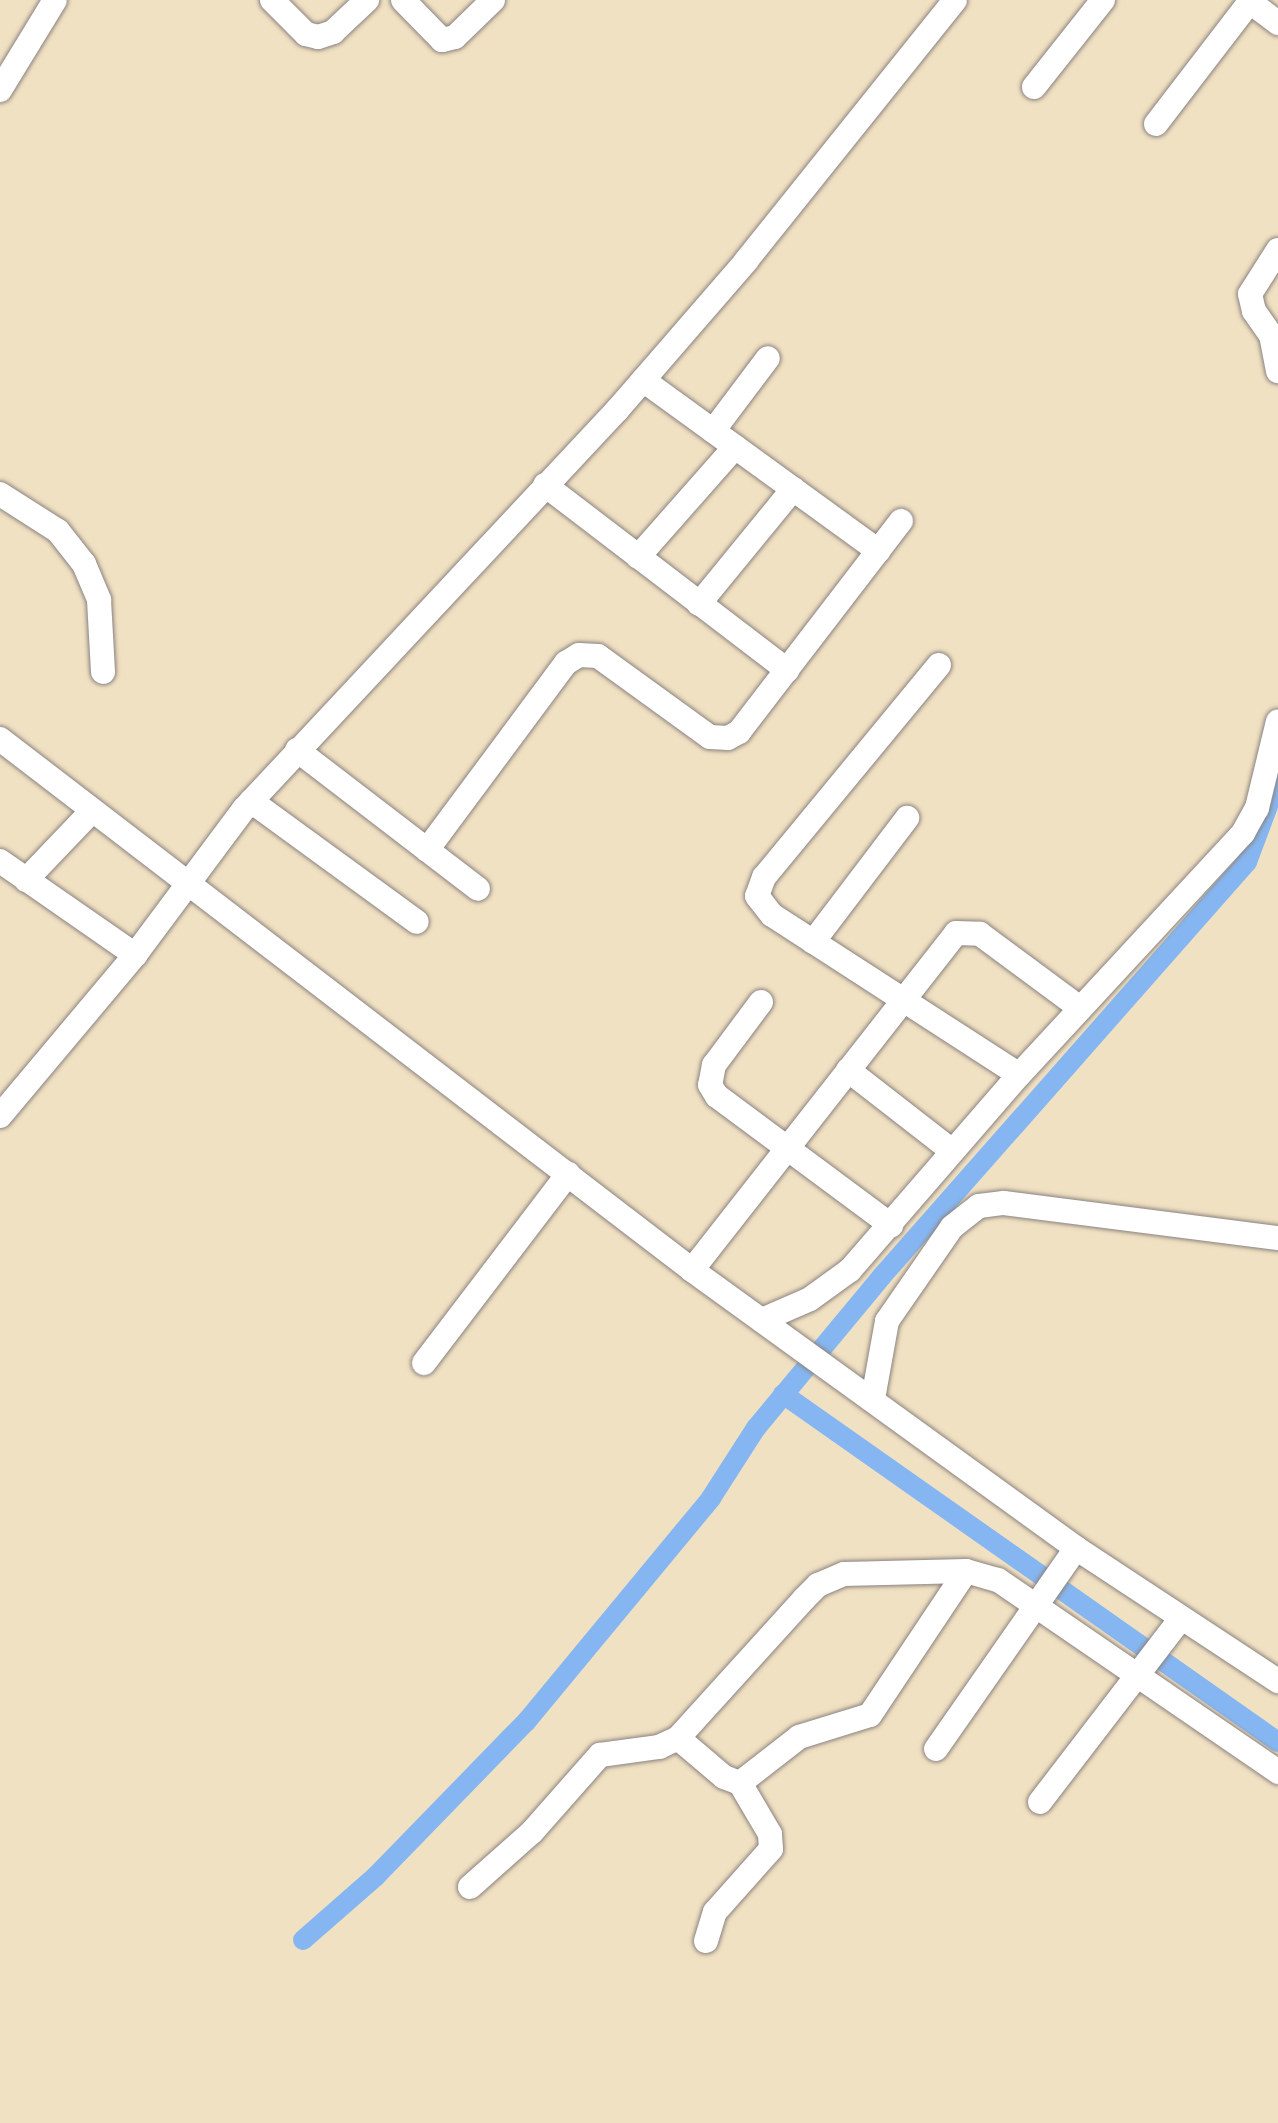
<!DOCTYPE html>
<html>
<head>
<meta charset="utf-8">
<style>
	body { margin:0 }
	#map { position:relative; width:1278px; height:2123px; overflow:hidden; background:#f1e1c3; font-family:Mali,sans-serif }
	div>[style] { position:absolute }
	.canal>* { height:20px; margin:-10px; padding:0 10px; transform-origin:10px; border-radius:10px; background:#86b6f1 }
	.roads { filter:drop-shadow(0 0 2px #8a827f) drop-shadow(0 0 2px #8a827f) }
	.minor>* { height:24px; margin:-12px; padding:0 12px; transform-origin:12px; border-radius:12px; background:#fff }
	span { translate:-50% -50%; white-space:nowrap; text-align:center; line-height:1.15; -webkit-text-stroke:7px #fbf7ec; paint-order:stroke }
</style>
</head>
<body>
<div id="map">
	<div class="canal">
		<div style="left:783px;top:1394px;width:605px;rotate:35.11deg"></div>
		<div style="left:303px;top:1940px;width:97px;rotate:-41.2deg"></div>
		<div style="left:376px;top:1876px;width:215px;rotate:-45.8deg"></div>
		<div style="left:526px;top:1722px;width:291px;rotate:-50.4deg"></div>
		<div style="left:711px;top:1498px;width:83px;rotate:-57.3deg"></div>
		<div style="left:756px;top:1428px;width:197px;rotate:-50.3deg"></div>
		<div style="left:882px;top:1276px;width:552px;rotate:-48.6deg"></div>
		<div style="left:1247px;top:862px;width:89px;rotate:-69.5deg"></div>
	</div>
	<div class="roads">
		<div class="minor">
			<div style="left:272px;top:0;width:48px;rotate:45deg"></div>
			<div style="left:306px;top:34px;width:12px;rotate:14deg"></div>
			<div style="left:318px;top:37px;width:16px;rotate:-18deg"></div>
			<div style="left:333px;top:32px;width:47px;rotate:-43.3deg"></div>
			<div style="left:403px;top:0;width:56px;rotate:45.7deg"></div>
			<div style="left:442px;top:40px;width:13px;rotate:-13deg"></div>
			<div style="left:455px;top:37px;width:53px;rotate:-44.2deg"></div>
			<div style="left:1250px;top:2px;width:35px;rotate:37deg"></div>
			<div style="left:1034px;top:87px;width:111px;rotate:-51.6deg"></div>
			<div style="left:0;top:90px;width:105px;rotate:-58.6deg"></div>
			<div style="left:1156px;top:124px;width:156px;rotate:-52.5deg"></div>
			<div style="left:1278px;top:250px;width:52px;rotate:122.5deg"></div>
			<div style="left:1250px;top:294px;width:17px;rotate:77deg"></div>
			<div style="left:1254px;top:311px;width:29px;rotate:55deg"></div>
			<div style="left:1271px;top:335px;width:37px;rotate:79deg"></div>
			<div style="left:643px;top:380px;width:291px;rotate:36deg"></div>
			<div style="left:713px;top:431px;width:91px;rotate:-53deg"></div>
			<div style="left:545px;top:485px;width:305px;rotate:37.4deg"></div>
			<div style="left:0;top:494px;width:69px;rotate:32.5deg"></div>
			<div style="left:58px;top:531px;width:42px;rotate:51.8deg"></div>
			<div style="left:84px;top:564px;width:39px;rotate:67deg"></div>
			<div style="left:99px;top:600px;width:72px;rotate:86.8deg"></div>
			<div style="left:638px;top:557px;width:147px;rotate:-48.6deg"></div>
			<div style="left:699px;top:604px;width:149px;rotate:-50.7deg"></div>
			<div style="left:939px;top:665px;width:275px;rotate:129.5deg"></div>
			<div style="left:764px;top:877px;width:20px;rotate:110deg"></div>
			<div style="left:757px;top:896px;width:24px;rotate:52deg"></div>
			<div style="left:772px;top:915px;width:294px;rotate:32.9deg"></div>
			<div style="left:0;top:739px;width:872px;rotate:37.5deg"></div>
			<div style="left:692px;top:1270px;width:474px;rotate:35.9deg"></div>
			<div style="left:1076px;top:1548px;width:242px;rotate:33.4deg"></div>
			<div style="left:297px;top:750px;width:228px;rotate:37.5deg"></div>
			<div style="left:251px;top:801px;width:205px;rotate:36.1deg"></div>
			<div style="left:427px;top:850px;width:233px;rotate:-53.4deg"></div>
			<div style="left:566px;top:663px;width:15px;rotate:-32deg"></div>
			<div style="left:579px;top:655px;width:19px;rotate:3deg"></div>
			<div style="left:598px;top:656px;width:138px;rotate:35.9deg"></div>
			<div style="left:710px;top:737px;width:18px;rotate:3deg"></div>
			<div style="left:728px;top:738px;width:13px;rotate:-29deg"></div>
			<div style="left:739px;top:732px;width:266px;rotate:-52.5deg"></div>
			<div style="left:0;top:861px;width:165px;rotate:34.8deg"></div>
			<div style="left:26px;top:880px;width:95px;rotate:-46.3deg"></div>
			<div style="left:813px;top:942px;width:156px;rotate:-52.8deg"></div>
			<div style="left:761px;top:1002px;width:79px;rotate:126.7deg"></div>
			<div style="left:714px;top:1065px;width:20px;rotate:101deg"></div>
			<div style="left:710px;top:1085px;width:13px;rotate:58deg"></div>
			<div style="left:717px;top:1096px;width:217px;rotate:36.6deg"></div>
			<div style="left:848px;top:1070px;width:132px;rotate:37.9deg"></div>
			<div style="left:0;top:1116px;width:210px;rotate:-50deg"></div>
			<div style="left:135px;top:955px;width:182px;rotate:-53.3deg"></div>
			<div style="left:244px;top:809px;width:548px;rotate:-46.92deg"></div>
			<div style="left:618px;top:409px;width:196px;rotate:-49.1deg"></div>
			<div style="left:746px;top:261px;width:334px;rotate:-51.3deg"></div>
			<div style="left:692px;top:1270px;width:428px;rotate:-51.9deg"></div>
			<div style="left:956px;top:933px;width:24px;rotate:2deg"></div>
			<div style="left:980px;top:934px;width:124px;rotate:36.5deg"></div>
			<div style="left:762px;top:1320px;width:52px;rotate:-23.6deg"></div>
			<div style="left:810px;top:1299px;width:49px;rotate:-35.9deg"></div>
			<div style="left:850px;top:1270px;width:258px;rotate:-49.1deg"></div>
			<div style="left:1019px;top:1075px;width:330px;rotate:-47.2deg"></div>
			<div style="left:1243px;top:833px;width:29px;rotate:-61deg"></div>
			<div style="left:1257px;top:808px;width:89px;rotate:-76.4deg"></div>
			<div style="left:424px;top:1363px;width:238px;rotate:-52.7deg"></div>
			<div style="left:873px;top:1399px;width:79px;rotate:-79.8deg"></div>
			<div style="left:887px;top:1321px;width:114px;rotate:-55.3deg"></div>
			<div style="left:952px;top:1227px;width:34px;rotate:-38deg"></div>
			<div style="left:979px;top:1206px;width:25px;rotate:-7deg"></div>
			<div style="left:1004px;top:1203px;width:276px;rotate:7.3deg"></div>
			<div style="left:678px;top:1738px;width:60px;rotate:40.3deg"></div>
			<div style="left:724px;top:1777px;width:17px;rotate:21deg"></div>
			<div style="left:740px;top:1783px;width:75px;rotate:-37.9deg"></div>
			<div style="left:799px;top:1737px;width:74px;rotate:-17.2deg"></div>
			<div style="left:870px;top:1715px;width:173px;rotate:-56.3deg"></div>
			<div style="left:936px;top:1749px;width:245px;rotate:-55.1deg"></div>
			<div style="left:1040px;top:1802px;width:232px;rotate:-52.5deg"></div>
			<div style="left:470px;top:1887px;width:83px;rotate:-41.6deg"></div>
			<div style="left:532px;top:1832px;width:103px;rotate:-48.6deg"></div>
			<div style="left:600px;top:1755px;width:60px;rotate:-7.7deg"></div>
			<div style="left:659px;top:1747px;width:21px;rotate:-25deg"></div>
			<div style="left:678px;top:1738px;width:188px;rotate:-47.8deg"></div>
			<div style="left:804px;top:1599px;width:20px;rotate:-45deg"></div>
			<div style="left:818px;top:1585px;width:28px;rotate:-23deg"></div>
			<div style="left:844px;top:1574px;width:122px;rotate:-1.4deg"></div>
			<div style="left:966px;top:1571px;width:33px;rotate:16deg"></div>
			<div style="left:998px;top:1580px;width:340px;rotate:34.4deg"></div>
			<div style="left:706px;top:1941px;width:30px;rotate:-73deg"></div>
			<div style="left:715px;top:1912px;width:84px;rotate:-48.4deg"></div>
			<div style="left:771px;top:1849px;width:15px;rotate:-94deg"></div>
			<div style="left:770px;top:1834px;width:59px;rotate:-120.5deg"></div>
		</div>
	</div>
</div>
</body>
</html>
